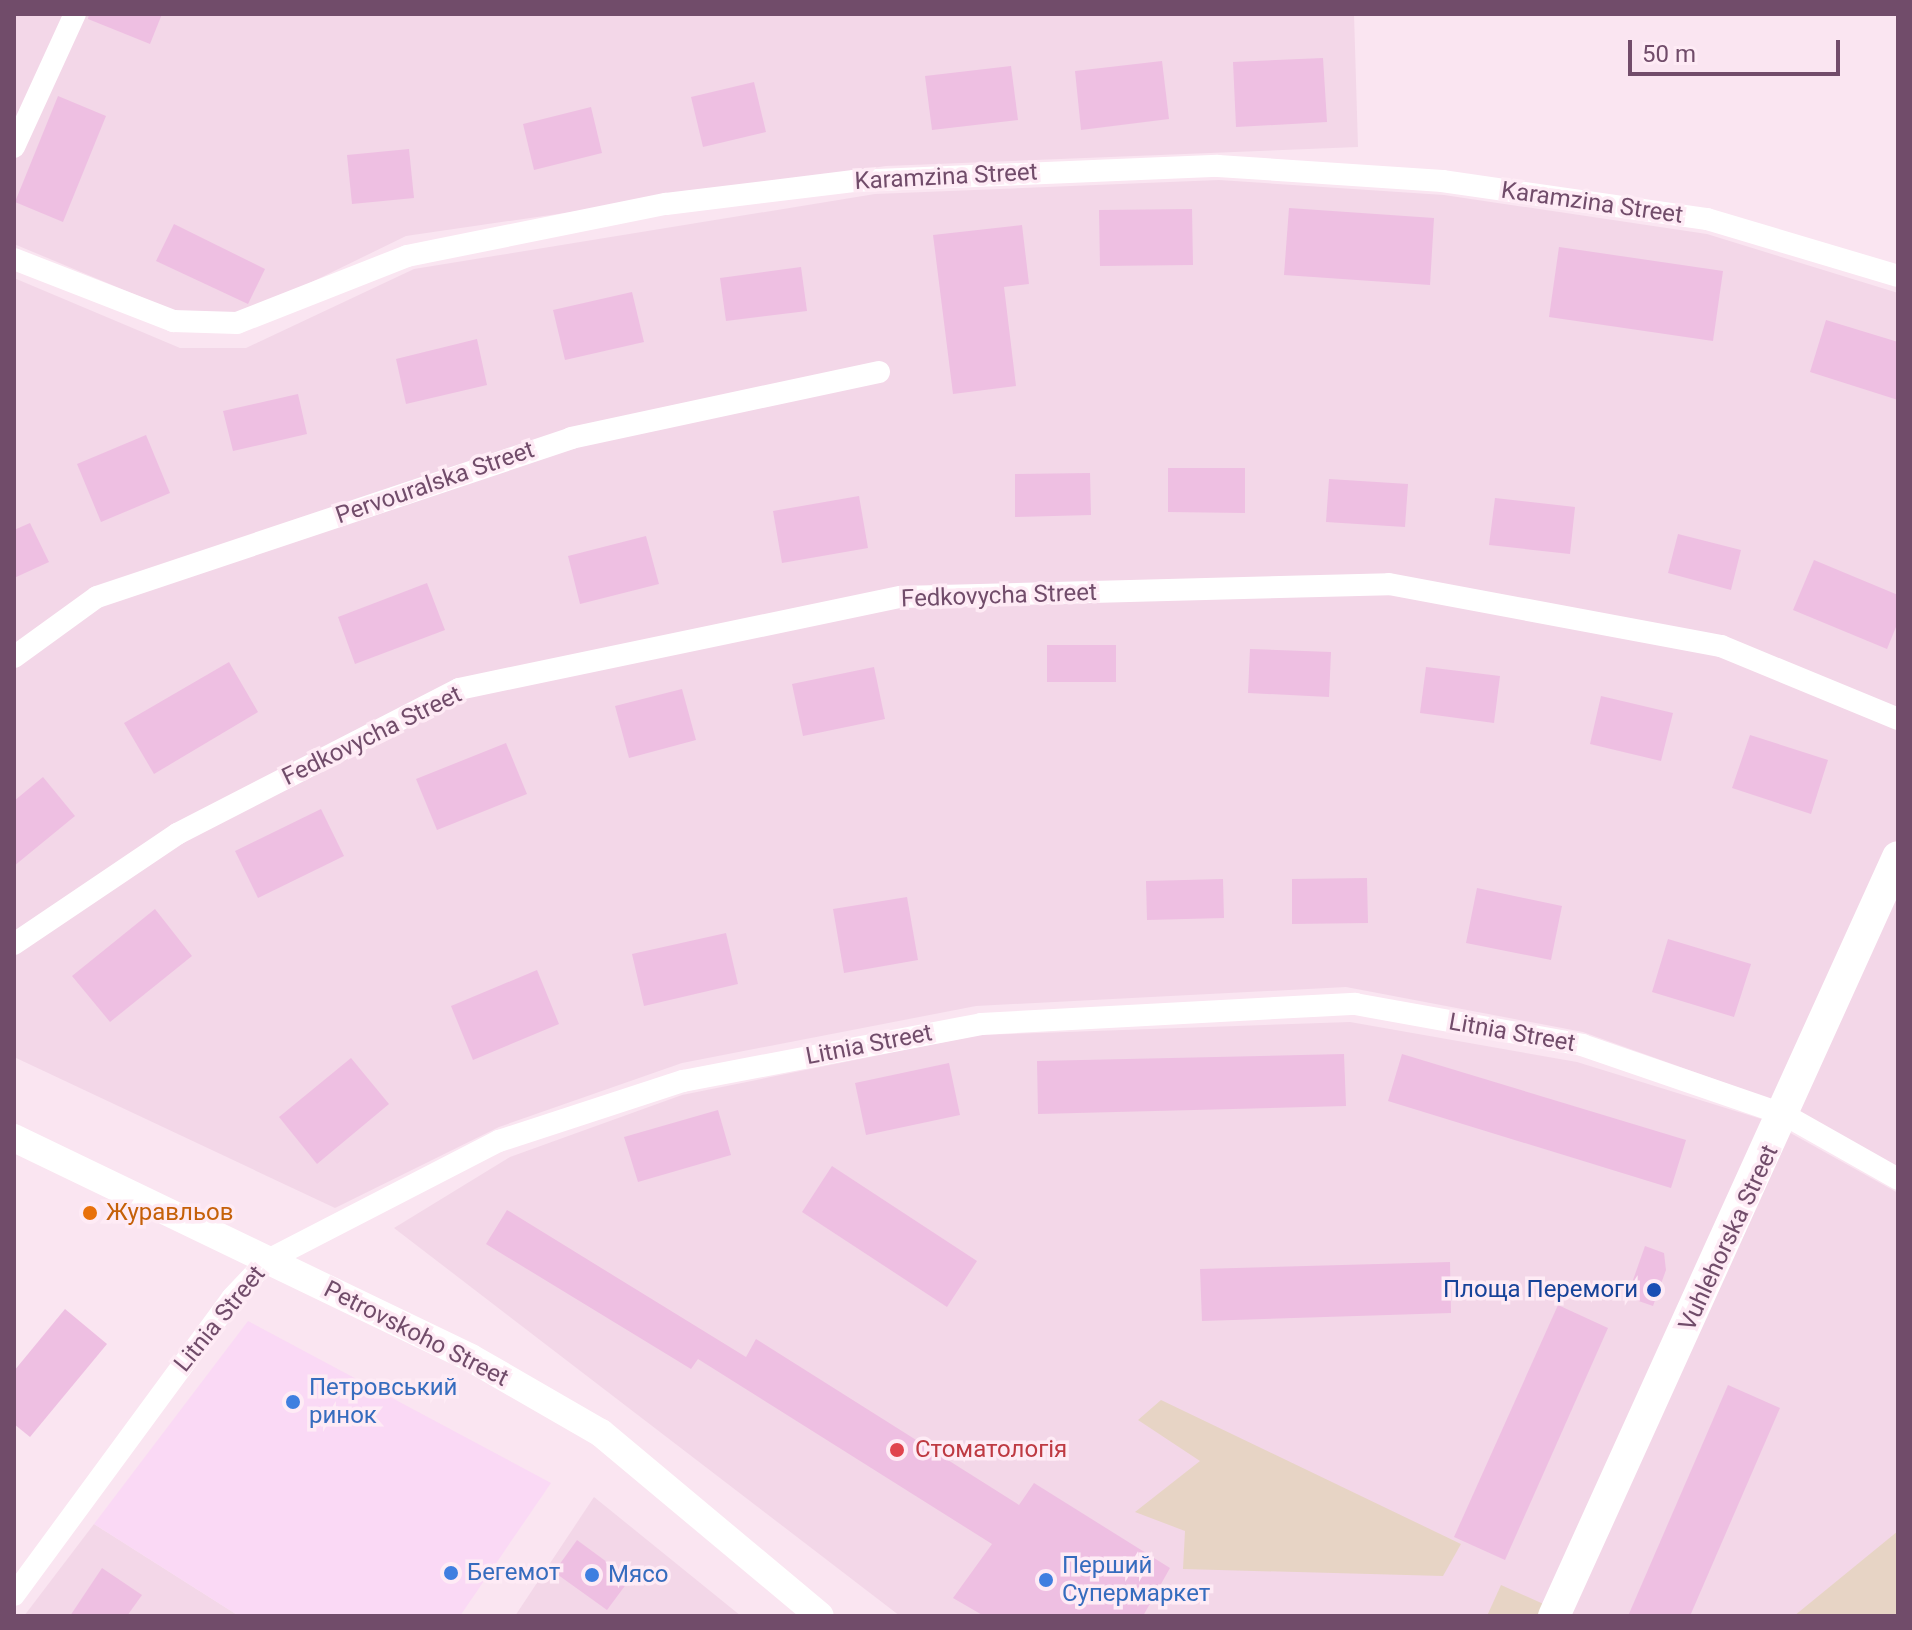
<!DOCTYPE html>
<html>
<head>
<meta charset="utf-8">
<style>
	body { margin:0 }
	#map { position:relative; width:1912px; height:1630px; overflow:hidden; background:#fae5f1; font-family:Roboto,sans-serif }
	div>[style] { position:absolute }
	.residential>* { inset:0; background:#f3d7e8 }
	.commercial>* { inset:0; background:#fad9f5 }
	.green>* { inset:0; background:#e7d4c5 }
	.building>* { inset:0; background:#eebfe2 }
	.minor>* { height:22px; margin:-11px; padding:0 11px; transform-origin:11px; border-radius:11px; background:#fff }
	.tertiary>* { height:28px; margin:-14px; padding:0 14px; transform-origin:14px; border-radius:14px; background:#fff }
	.secondary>* { height:32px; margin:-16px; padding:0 16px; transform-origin:16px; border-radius:16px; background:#fff }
	.dots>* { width:22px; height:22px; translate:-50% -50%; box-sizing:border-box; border:4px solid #feebf5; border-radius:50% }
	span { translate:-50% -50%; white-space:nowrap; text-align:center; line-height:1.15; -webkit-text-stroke:7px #feebf5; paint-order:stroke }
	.street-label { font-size:24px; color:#714c6a }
	.food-label { font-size:24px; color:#c56008 }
	.left { translate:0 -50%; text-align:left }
	.transit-label { font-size:24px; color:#164399 }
	.right { translate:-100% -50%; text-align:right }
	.shop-label { font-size:24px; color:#366cbe }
	.health-label { font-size:24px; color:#be3a42 }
	.frame { position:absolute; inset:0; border:16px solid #714c6a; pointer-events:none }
	.scale { position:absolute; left:1628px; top:40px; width:212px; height:36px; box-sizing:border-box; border:4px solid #714c6a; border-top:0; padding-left:10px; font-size:24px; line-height:28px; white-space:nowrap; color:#714c6a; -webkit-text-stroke:6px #feebf5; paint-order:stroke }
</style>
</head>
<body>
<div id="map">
	<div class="residential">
		<div style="clip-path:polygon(14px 14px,1354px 14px,1358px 147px,886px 166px,406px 236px,236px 319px,172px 310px,14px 244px)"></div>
		<div style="clip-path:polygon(1219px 180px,1444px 195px,1707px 234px,1898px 293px,1898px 1171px,1781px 1103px,1583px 1032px,1346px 987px,976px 1006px,682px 1063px,499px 1127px,335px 1208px,14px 1057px,14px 278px,180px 348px,246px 348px,414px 269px,875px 194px)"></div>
		<div style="clip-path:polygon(1350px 1022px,1577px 1062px,1771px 1122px,1898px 1193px,1898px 1616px,900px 1616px,394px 1228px,510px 1157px,682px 1095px,979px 1035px)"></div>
		<div style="clip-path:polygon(594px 1497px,741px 1616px,515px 1616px)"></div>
		<div style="clip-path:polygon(94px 1524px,239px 1616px,24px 1616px)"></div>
	</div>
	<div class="commercial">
		<div style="clip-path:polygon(248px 1321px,551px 1483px,460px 1616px,239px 1616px,94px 1524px)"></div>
	</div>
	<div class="green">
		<div style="clip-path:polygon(1161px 1400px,1461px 1544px,1443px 1576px,1183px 1569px,1185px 1531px,1135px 1512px,1200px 1461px,1138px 1420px)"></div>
		<div style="clip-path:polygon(1898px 1531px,1898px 1616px,1794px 1616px)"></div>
		<div style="clip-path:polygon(1501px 1585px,1548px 1606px,1543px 1616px,1487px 1616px)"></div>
	</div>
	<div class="building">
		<div style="clip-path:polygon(89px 14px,162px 14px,150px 44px,88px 19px)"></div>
		<div style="clip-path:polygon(1323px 58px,1327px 122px,1236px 127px,1233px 62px)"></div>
		<div style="clip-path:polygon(1162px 61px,1169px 119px,1081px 130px,1075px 71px)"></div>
		<div style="clip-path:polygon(1011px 66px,1018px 120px,932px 130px,925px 76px)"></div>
		<div style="clip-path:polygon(754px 82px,766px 132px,703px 147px,691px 97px)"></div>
		<div style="clip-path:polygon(58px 96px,106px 116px,63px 222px,15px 202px)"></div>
		<div style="clip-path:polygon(591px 107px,602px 153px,534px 170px,523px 124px)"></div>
		<div style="clip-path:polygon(409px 149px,414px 198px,352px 204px,347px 155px)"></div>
		<div style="clip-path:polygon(1289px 208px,1434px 218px,1430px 285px,1284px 275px)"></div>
		<div style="clip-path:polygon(1192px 209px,1193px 265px,1100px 266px,1099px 210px)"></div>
		<div style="clip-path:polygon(174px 224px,265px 269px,248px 304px,156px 261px)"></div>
		<div style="clip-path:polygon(1022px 225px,1029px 284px,1004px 287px,1016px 386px,953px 394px,933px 235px)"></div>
		<div style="clip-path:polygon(1559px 247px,1723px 271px,1713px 341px,1549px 317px)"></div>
		<div style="clip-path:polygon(801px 267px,807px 311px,726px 321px,720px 278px)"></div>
		<div style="clip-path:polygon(632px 292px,644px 342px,565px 360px,553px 310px)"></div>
		<div style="clip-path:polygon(1826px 320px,1898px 342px,1898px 400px,1810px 372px)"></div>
		<div style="clip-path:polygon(477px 339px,487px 385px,406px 404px,396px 359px)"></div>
		<div style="clip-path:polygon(298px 394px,307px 434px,233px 451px,223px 411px)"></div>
		<div style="clip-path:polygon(146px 435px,170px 493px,101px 522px,77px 464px)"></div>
		<div style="clip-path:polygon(1168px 468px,1245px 468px,1245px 513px,1168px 512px)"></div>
		<div style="clip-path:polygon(1090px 473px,1091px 515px,1015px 517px,1015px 474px)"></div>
		<div style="clip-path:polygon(1329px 479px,1408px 484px,1405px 527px,1326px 522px)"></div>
		<div style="clip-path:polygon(859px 496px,868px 548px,782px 563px,773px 511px)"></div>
		<div style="clip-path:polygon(1495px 498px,1575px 507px,1570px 554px,1489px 545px)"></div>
		<div style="clip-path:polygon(30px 523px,49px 562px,14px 578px,14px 530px)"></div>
		<div style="clip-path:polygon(1678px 534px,1741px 550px,1731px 590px,1668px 573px)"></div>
		<div style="clip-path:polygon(646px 536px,659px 584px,580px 604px,568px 556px)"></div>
		<div style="clip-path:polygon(1814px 560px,1898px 595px,1898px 622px,1887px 649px,1793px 610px)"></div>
		<div style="clip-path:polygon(427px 583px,445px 630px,355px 664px,338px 617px)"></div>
		<div style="clip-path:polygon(1047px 645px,1116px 645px,1116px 682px,1047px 682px)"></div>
		<div style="clip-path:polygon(1250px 649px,1331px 652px,1329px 697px,1248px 693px)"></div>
		<div style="clip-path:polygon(229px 662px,258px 712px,154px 774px,124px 723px)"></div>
		<div style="clip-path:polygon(874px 667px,885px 719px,803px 736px,792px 684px)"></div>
		<div style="clip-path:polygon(1426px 667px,1500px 676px,1494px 723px,1420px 713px)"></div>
		<div style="clip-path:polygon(682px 689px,696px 740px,629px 758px,615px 706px)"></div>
		<div style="clip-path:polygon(1601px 696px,1673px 713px,1661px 761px,1590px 744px)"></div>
		<div style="clip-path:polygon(1750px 735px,1828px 760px,1811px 814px,1732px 788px)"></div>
		<div style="clip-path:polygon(506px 743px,527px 794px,437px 830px,416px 779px)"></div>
		<div style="clip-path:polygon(43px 777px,75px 816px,14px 866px,14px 801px)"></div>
		<div style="clip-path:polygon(321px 809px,344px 856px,258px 898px,235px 851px)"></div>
		<div style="clip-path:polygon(1367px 878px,1368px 923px,1292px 924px,1292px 879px)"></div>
		<div style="clip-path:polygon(1223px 879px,1224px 918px,1147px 920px,1146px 881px)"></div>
		<div style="clip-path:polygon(1477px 888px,1562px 906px,1551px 960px,1466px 943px)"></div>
		<div style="clip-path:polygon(907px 897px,918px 960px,844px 973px,833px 909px)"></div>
		<div style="clip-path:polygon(155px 909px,192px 956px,110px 1022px,72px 976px)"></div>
		<div style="clip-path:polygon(726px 933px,738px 984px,644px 1006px,632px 954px)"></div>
		<div style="clip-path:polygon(1668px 939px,1751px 964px,1734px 1017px,1652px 992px)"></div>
		<div style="clip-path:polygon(537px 970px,559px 1024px,473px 1060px,451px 1006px)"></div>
		<div style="clip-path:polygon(1344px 1054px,1346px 1106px,1038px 1114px,1037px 1061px)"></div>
		<div style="clip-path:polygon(1402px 1054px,1686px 1140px,1671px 1188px,1388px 1101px)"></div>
		<div style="clip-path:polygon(351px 1058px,389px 1104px,317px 1164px,279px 1117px)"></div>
		<div style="clip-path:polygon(949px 1063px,960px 1115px,866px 1135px,855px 1083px)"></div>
		<div style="clip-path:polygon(718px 1110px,731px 1155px,638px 1182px,624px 1137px)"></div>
		<div style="clip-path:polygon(832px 1166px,977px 1261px,947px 1307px,802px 1212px)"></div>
		<div style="clip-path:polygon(507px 1210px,746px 1357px,756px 1339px,1019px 1505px,1034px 1483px,1170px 1568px,1143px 1616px,984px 1616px,953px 1598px,992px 1544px,698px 1359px,691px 1369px,486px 1244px)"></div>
		<div style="clip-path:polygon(1645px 1246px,1664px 1253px,1666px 1270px,1653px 1306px,1627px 1297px)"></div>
		<div style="clip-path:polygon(1450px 1262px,1451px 1313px,1202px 1321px,1200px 1269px)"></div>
		<div style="clip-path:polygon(1558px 1305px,1608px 1328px,1505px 1560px,1454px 1537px)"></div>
		<div style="clip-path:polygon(65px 1309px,107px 1344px,30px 1437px,14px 1424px,14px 1371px)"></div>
		<div style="clip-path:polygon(1728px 1385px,1780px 1408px,1690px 1616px,1628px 1616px)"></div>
		<div style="clip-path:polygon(577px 1540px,630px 1579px,607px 1610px,554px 1572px)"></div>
		<div style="clip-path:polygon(102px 1568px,142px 1595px,127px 1616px,70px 1616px)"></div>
	</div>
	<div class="minor">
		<div style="left:14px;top:147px;width:146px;rotate:-65.4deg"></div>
		<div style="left:14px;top:259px;width:171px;rotate:21.3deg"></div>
		<div style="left:173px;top:321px;width:64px;rotate:1.8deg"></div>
		<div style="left:237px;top:323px;width:183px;rotate:-21.5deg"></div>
		<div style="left:407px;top:256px;width:264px;rotate:-11.4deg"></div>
		<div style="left:666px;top:204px;width:189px;rotate:-7deg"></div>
		<div style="left:854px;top:181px;width:364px;rotate:-2.4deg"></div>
		<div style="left:1218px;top:166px;width:225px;rotate:3.8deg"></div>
		<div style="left:1442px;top:181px;width:268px;rotate:8.2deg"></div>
		<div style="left:1707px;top:219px;width:199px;rotate:16.6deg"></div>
		<div style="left:14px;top:657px;width:102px;rotate:-35.9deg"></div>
		<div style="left:97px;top:597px;width:500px;rotate:-18.5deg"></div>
		<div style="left:571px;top:438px;width:315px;rotate:-12.1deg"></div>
		<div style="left:14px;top:944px;width:197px;rotate:-34deg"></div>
		<div style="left:177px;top:834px;width:317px;rotate:-27.2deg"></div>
		<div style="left:459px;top:689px;width:451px;rotate:-11.8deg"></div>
		<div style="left:901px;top:597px;width:488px;rotate:-1.5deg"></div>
		<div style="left:1389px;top:584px;width:338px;rotate:10.6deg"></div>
		<div style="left:1721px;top:646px;width:191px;rotate:22.4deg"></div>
		<div style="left:14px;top:1595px;width:368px;rotate:-53.7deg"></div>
		<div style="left:232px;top:1298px;width:52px;rotate:-46.5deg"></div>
		<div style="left:268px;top:1260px;width:260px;rotate:-27.3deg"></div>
		<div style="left:499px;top:1141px;width:194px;rotate:-18.1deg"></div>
		<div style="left:683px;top:1081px;width:303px;rotate:-10.8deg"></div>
		<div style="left:981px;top:1024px;width:375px;rotate:-3.1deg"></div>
		<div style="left:1355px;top:1004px;width:231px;rotate:10.2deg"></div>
		<div style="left:1582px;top:1045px;width:215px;rotate:19deg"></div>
		<div style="left:1785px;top:1115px;width:130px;rotate:29.5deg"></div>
	</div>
	<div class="tertiary">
		<div style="left:14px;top:1138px;width:507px;rotate:25.71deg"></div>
		<div style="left:471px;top:1358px;width:150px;rotate:30deg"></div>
		<div style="left:601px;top:1433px;width:285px;rotate:39.9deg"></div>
	</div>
	<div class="secondary">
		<div style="left:1554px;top:1616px;width:833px;rotate:-65.62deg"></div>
	</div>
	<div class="dots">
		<div style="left:90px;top:1213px;background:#e8710a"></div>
		<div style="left:1654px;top:1290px;background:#1a4fb4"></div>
		<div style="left:293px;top:1402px;background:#3f7fe0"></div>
		<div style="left:897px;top:1450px;background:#e0444e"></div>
		<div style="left:451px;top:1573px;background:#3f7fe0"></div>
		<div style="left:592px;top:1575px;background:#3f7fe0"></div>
		<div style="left:1046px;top:1580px;background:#3f7fe0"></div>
	</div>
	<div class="street-label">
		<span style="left:946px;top:177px;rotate:-3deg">Karamzina Street</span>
		<span style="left:1592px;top:203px;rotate:8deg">Karamzina Street</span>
		<span style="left:435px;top:483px;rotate:-19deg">Pervouralska Street</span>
		<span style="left:999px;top:596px;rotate:-2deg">Fedkovycha Street</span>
		<span style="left:372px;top:736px;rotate:-26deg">Fedkovycha Street</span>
		<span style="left:1512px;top:1033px;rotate:10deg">Litnia Street</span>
		<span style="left:869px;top:1045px;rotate:-11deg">Litnia Street</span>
		<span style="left:1729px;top:1238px;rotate:-65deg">Vuhlehorska Street</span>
		<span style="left:220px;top:1319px;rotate:-51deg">Litnia Street</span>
		<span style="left:416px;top:1334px;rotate:27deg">Petrovskoho Street</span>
	</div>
	<div class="food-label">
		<span class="left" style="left:106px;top:1213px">Журавльов</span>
	</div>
	<div class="transit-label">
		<span class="right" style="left:1638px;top:1290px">Площа Перемоги</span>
	</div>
	<div class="shop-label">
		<span class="left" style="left:309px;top:1402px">Петровський<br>ринок</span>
		<span class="left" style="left:1062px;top:1580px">Перший<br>Супермаркет</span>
		<span class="left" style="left:467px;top:1573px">Бегемот</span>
		<span class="left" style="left:608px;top:1575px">Мясо</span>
	</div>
	<div class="health-label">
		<span class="left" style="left:915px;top:1450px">Стоматологія</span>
	</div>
	<div class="frame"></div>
	<div class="scale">50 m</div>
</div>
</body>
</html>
